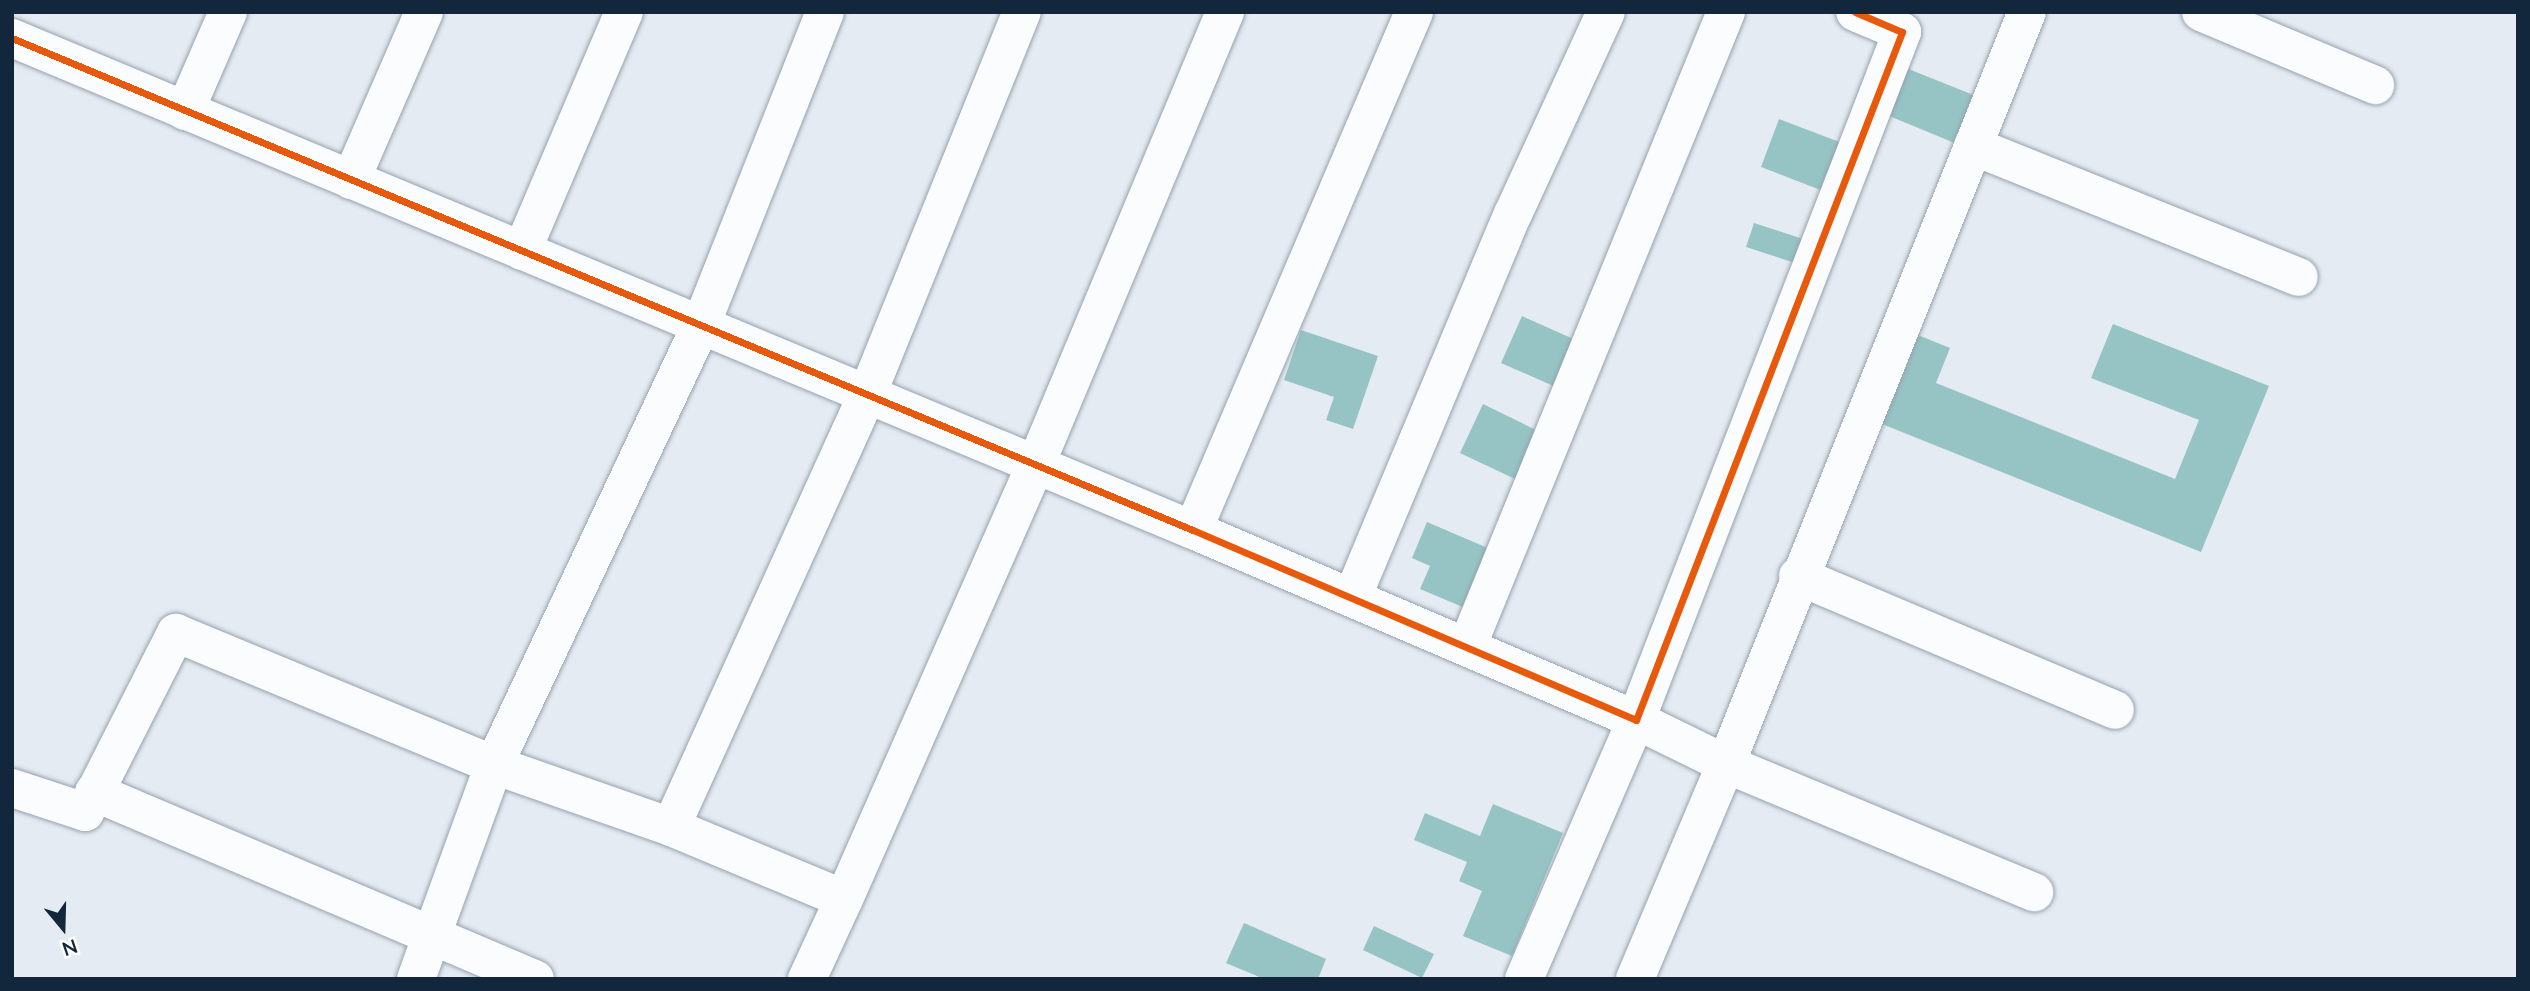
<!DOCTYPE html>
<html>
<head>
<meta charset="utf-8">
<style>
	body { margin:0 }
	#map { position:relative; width:2530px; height:991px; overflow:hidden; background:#e5ebf2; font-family:Lato,sans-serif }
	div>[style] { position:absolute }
	.building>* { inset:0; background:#96c4c5 }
	.roads { filter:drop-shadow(0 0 2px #95a2af) drop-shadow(0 0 2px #95a2af) }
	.minor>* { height:38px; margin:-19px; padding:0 19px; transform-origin:19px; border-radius:19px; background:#fbfcfd }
	.cycleway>* { height:7px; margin:-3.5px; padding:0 3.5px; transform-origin:3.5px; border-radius:3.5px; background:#e8590c }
	span { translate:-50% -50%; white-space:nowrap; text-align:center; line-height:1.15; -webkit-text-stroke:5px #fff; paint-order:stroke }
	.frame { position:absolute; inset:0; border:14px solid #12273c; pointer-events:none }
	.north { position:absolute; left:28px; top:893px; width:70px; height:70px; -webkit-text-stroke:5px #fff; paint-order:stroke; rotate:161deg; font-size:19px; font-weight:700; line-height:28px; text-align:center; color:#12273c }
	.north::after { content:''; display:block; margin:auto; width:24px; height:32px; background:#12273c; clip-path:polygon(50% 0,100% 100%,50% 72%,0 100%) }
</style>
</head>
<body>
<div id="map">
	<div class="building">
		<div style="clip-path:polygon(1901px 66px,1976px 96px,1957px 144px,1882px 113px)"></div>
		<div style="clip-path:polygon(1779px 119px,1842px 143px,1823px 191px,1761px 167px)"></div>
		<div style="clip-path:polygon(1754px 223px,1806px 240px,1798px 264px,1746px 247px)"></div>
		<div style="clip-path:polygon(1522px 316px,1578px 341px,1558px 388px,1501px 363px)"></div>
		<div style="clip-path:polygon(2113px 324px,2269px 386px,2201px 552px,1872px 420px,1908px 331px,1950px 348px,1936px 383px,2175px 479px,2199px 420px,2091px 378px)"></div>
		<div style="clip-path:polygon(1301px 330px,1378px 356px,1353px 429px,1326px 420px,1334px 397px,1284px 380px)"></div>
		<div style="clip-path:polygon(1483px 404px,1538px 431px,1515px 479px,1460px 453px)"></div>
		<div style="clip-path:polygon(1427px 522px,1490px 549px,1465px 608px,1420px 589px,1430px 566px,1412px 558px)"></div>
		<div style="clip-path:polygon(1493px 804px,1563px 833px,1512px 956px,1463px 936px,1482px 891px,1459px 881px,1467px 862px,1414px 840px,1425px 813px,1480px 836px)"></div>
		<div style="clip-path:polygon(1244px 923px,1326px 959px,1318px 979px,1264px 979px,1226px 963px)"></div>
		<div style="clip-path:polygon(1374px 926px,1434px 954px,1422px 978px,1363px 950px)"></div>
	</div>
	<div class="roads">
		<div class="minor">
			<div style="left:2201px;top:12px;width:189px;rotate:22.8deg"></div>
			<div style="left:12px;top:38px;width:1279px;rotate:22.62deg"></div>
			<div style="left:1193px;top:530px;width:482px;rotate:23.2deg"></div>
			<div style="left:1636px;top:720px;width:738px;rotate:-68.86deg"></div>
			<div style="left:1902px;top:32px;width:51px;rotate:-156.9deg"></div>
			<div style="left:185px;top:111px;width:108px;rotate:-66.5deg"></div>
			<div style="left:1973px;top:146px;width:351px;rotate:21.9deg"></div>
			<div style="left:351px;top:180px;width:183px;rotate:-66.5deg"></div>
			<div style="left:522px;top:251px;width:260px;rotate:-66.9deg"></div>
			<div style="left:1193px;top:530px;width:563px;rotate:-66.89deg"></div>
			<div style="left:1798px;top:576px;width:344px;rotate:22.9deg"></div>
			<div style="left:1352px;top:598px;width:416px;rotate:-67.3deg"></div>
			<div style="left:1513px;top:214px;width:222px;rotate:-65.3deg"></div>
			<div style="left:1467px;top:647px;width:686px;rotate:-67.81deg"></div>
			<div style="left:12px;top:788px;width:77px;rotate:18.2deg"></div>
			<div style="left:85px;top:812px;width:201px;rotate:-63.1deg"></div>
			<div style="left:176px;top:633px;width:344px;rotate:22.5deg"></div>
			<div style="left:494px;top:765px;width:188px;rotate:19.3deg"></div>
			<div style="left:671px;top:827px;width:187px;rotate:22.6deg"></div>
			<div style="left:844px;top:899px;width:475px;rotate:-66.2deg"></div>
			<div style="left:1036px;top:464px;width:490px;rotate:-67.3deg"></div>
			<div style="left:94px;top:792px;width:479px;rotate:23deg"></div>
			<div style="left:671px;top:827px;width:474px;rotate:-65.6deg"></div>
			<div style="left:867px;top:395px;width:413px;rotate:-68deg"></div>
			<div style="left:416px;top:979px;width:228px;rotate:-70deg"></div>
			<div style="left:494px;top:765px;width:486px;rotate:-64.8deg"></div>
			<div style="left:701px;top:325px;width:337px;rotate:-68.4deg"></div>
			<div style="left:807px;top:979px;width:88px;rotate:-65.2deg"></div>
			<div style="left:1524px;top:979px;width:282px;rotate:-66.6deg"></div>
			<div style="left:1636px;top:720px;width:100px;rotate:26.1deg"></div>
			<div style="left:1726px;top:764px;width:810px;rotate:-68.19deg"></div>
			<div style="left:1635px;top:979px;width:233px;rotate:-67.1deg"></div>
			<div style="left:1726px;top:764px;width:334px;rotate:22.6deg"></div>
		</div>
	</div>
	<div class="cycleway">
		<div style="left:12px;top:38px;width:1279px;rotate:22.62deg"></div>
		<div style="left:1193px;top:530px;width:482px;rotate:23.2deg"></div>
		<div style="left:1636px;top:720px;width:738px;rotate:-68.86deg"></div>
		<div style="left:1902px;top:32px;width:51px;rotate:-156.9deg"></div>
	</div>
	<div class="frame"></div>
	<div class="north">N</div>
</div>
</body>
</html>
